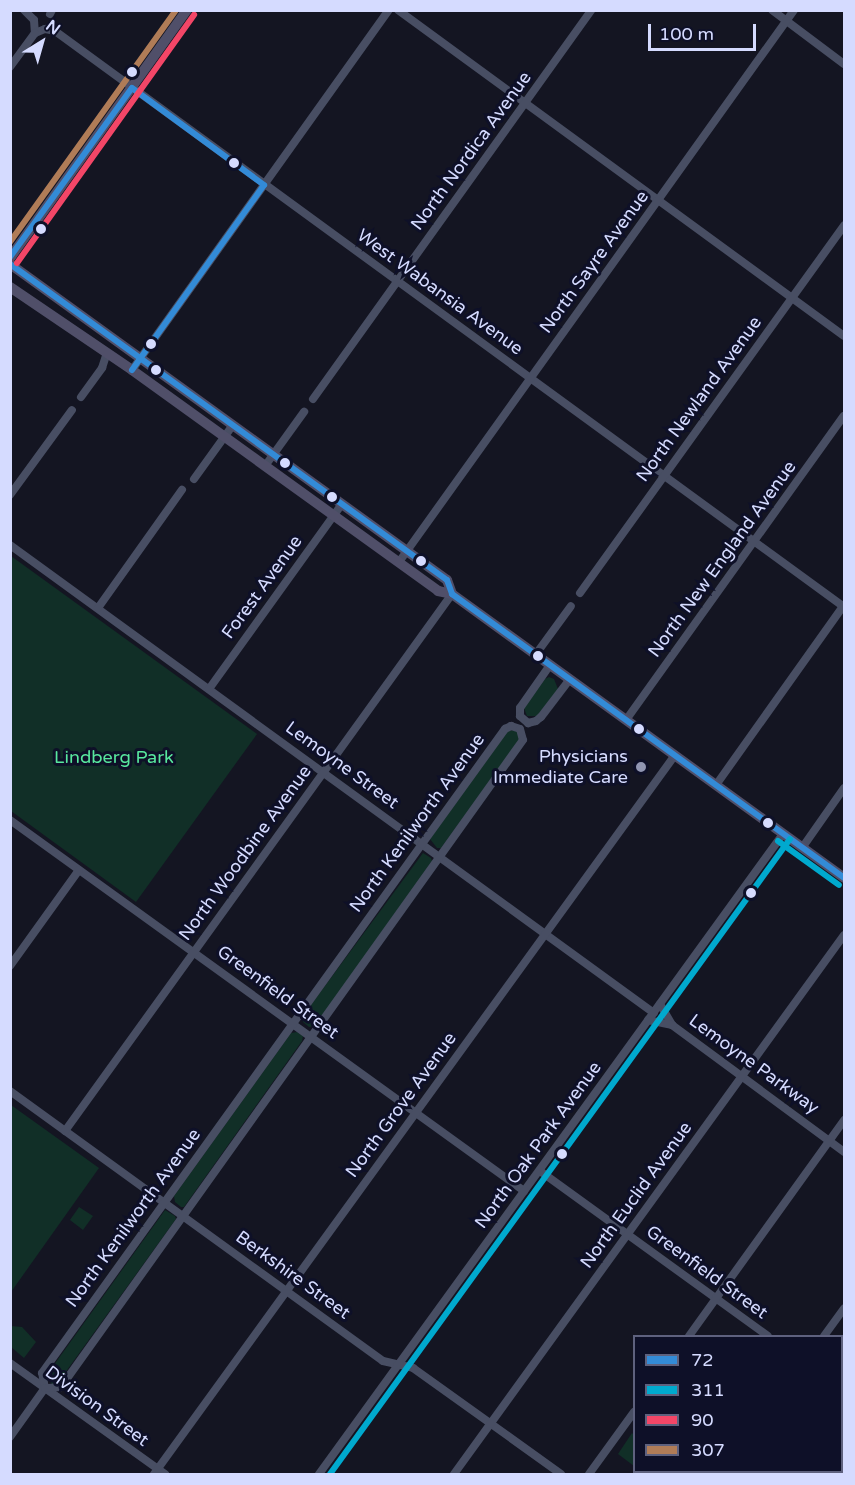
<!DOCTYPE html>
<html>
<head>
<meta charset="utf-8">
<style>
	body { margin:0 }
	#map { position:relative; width:855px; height:1485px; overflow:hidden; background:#141522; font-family:"Varela Round",sans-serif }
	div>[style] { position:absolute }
	.green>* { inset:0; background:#112f27 }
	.minor>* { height:8px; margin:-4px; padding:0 4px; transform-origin:4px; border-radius:4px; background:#484e63 }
	.major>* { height:10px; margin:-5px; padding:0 5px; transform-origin:5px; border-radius:5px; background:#504f69 }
	.bus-1>* { height:6px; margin:-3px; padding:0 3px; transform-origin:3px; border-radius:3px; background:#338bd7 }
	.bus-2>* { height:6px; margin:-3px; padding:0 3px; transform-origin:3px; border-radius:3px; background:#00a9ce }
	.bus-3>* { height:6px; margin:-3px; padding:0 3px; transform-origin:3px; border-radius:3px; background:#f34667 }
	.bus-4>* { height:6px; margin:-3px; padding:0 3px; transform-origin:3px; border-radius:3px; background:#b07c57 }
	.dots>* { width:16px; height:16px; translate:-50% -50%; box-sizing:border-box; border:3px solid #0e1028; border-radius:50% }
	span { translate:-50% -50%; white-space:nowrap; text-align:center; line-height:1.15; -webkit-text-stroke:6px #0e1028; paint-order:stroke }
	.street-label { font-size:18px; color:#d5dbff }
	.park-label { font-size:18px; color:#58e89e }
	.poi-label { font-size:18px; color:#d5dbff }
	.right { translate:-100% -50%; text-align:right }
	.frame { position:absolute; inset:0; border:12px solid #d5dbff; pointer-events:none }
	.legend { position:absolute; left:633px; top:1335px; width:210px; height:138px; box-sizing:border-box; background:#0e1028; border:2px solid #5e617e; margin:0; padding:8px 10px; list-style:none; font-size:18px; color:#d5dbff }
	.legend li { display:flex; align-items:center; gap:12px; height:30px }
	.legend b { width:30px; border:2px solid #5e617e }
	.north { position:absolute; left:12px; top:12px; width:60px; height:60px; -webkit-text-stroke:4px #0e1028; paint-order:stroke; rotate:37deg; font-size:16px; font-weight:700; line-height:24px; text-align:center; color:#d5dbff }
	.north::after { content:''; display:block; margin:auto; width:21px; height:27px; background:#d5dbff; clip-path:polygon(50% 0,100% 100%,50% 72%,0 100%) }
	.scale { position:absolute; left:648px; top:24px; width:108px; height:27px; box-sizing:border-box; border:3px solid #d5dbff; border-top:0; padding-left:8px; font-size:18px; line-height:21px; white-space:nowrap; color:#d5dbff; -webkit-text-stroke:4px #0e1028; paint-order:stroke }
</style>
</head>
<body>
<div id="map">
	<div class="green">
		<div style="clip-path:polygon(11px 556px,257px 734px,136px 902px,11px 811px)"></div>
		<div style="clip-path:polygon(549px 677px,554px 679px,558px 689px,537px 716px,527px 716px,524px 708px,545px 679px)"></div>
		<div style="clip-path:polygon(517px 730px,520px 739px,441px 848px,437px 848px,430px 839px,508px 731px)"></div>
		<div style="clip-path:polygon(423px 853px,431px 858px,432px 861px,315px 1026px,309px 1027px,303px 1022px,302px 1017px)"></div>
		<div style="clip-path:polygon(297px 1032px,303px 1036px,302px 1041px,184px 1207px,181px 1207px,175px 1202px,174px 1196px,291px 1033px)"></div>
		<div style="clip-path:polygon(11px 1105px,99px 1168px,11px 1292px)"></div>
		<div style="clip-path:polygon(79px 1207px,93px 1216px,83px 1230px,70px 1220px)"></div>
		<div style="clip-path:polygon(165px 1210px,175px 1216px,176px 1219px,57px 1384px,52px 1384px,46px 1376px)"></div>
		<div style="clip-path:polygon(11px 1326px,22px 1327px,36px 1342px,24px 1358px,11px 1347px)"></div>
		<div style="clip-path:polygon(632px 1433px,634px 1435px,634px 1466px,618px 1454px)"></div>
	</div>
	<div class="minor">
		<div style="left:24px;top:10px;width:14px;rotate:45deg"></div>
		<div style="left:34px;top:20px;width:13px;rotate:86deg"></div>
		<div style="left:398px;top:10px;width:552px;rotate:36.16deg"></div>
		<div style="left:772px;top:10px;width:90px;rotate:36.9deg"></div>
		<div style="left:50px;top:14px;width:4px;rotate:-63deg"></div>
		<div style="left:35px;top:33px;width:11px;rotate:-22deg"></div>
		<div style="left:45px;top:29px;width:10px;rotate:11deg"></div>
		<div style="left:55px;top:31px;width:977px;rotate:36.13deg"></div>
		<div style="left:10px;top:67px;width:42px;rotate:-53.7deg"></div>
		<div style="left:132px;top:370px;width:442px;rotate:-54.5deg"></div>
		<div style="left:81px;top:397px;width:36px;rotate:-54deg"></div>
		<div style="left:102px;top:368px;width:16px;rotate:-72deg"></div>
		<div style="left:313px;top:399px;width:479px;rotate:-54.4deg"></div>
		<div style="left:265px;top:466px;width:67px;rotate:-54.2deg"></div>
		<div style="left:194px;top:479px;width:67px;rotate:-54.2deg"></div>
		<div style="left:10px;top:495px;width:105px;rotate:-53.9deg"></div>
		<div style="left:10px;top:545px;width:796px;rotate:36.01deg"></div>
		<div style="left:399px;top:562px;width:679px;rotate:-54.41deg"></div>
		<div style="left:580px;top:593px;width:453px;rotate:-54.3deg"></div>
		<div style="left:98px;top:608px;width:145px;rotate:-54.6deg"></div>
		<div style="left:536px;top:654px;width:59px;rotate:-53.9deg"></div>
		<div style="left:550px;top:665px;width:52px;rotate:124.9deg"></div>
		<div style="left:520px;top:708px;width:8px;rotate:90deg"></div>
		<div style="left:520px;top:716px;width:11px;rotate:41deg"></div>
		<div style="left:528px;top:723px;width:8px;rotate:-14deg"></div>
		<div style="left:536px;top:721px;width:6px;rotate:-39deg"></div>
		<div style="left:541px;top:717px;width:48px;rotate:-52.7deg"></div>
		<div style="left:209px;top:689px;width:228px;rotate:-54.3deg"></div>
		<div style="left:626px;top:720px;width:374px;rotate:-54.4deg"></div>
		<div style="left:716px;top:785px;width:221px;rotate:-54.6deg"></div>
		<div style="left:10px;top:820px;width:634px;rotate:35.82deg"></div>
		<div style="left:802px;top:848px;width:73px;rotate:-55deg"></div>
		<div style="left:10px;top:966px;width:118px;rotate:-54.3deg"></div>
		<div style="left:660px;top:1004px;width:24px;rotate:60deg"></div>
		<div style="left:672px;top:1025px;width:214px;rotate:36.4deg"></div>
		<div style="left:648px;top:1020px;width:25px;rotate:12deg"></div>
		<div style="left:10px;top:1091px;width:460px;rotate:35.9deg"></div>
		<div style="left:383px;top:1361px;width:31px;rotate:13deg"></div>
		<div style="left:413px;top:1368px;width:182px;rotate:35.6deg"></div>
		<div style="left:65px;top:1131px;width:662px;rotate:-54.22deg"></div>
		<div style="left:540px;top:1171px;width:281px;rotate:35.9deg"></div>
		<div style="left:689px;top:1336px;width:266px;rotate:-54.3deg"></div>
		<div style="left:824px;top:1336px;width:34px;rotate:-54deg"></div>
		<div style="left:10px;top:1363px;width:191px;rotate:35.6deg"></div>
		<div style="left:842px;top:1390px;width:3px;rotate:45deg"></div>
		<div style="left:10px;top:1437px;width:60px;rotate:-54.5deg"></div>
		<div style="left:45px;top:1388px;width:15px;rotate:-101deg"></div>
		<div style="left:42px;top:1373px;width:651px;rotate:-54.31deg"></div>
		<div style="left:422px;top:844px;width:142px;rotate:-54.2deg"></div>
		<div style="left:505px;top:729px;width:7px;rotate:-27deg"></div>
		<div style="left:511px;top:726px;width:9px;rotate:18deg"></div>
		<div style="left:520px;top:729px;width:11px;rotate:75deg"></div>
		<div style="left:523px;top:740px;width:795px;rotate:125.53deg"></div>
		<div style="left:61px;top:1387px;width:16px;rotate:176deg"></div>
		<div style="left:154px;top:1474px;width:888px;rotate:-54.07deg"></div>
		<div style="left:319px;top:1474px;width:791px;rotate:-54.06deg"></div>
		<div style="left:454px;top:1474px;width:665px;rotate:-54.11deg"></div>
		<div style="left:589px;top:1474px;width:77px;rotate:-54deg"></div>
		<div style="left:724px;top:1474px;width:3px;rotate:-45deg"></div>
	</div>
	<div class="major">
		<div style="left:10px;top:258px;width:305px;rotate:-54.5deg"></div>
		<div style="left:10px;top:264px;width:539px;rotate:35.87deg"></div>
		<div style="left:447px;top:580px;width:15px;rotate:70deg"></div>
		<div style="left:10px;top:287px;width:148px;rotate:34.2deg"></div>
		<div style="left:132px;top:370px;width:377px;rotate:35.8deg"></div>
		<div style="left:438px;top:591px;width:14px;rotate:12deg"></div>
		<div style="left:452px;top:594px;width:484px;rotate:35.9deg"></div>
	</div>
	<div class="bus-1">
		<div style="left:132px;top:88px;width:164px;rotate:36.3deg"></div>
		<div style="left:10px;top:257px;width:208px;rotate:-54.2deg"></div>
		<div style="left:10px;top:264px;width:539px;rotate:35.87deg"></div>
		<div style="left:447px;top:580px;width:15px;rotate:70deg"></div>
		<div style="left:452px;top:594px;width:484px;rotate:35.9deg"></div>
		<div style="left:132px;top:370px;width:227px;rotate:-54.5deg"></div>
	</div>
	<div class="bus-2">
		<div style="left:778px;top:841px;width:75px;rotate:35.8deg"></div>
		<div style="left:330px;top:1474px;width:784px;rotate:-54.08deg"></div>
	</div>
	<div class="bus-3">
		<div style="left:17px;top:263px;width:305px;rotate:-54.5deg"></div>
	</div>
	<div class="bus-4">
		<div style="left:10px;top:242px;width:285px;rotate:-54.4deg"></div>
	</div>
	<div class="dots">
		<div style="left:132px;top:72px;background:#d5dbff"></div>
		<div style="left:234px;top:163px;background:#d5dbff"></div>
		<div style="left:41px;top:229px;background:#d5dbff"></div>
		<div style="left:151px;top:344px;background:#d5dbff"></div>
		<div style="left:156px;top:370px;background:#d5dbff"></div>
		<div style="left:285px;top:463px;background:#d5dbff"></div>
		<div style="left:332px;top:497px;background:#d5dbff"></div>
		<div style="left:421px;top:561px;background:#d5dbff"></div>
		<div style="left:538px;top:656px;background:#d5dbff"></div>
		<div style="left:639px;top:729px;background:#d5dbff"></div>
		<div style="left:641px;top:767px;background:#9196b2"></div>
		<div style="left:768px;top:823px;background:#d5dbff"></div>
		<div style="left:751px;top:893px;background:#d5dbff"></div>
		<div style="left:562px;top:1154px;background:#d5dbff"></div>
	</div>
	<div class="street-label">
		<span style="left:471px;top:151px;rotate:-54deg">North Nordica Avenue</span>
		<span style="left:594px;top:262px;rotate:-54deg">North Sayre Avenue</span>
		<span style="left:440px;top:292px;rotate:36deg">West Wabansia Avenue</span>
		<span style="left:699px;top:399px;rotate:-54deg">North Newland Avenue</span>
		<span style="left:722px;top:559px;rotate:-54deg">North New England Avenue</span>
		<span style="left:262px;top:587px;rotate:-54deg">Forest Avenue</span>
		<span style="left:342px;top:765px;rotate:36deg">Lemoyne Street</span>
		<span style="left:417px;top:823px;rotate:-54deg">North Kenilworth Avenue</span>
		<span style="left:245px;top:853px;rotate:-54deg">North Woodbine Avenue</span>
		<span style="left:278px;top:992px;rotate:36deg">Greenfield Street</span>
		<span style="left:754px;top:1064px;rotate:36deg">Lemoyne Parkway</span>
		<span style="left:401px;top:1105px;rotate:-54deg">North Grove Avenue</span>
		<span style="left:538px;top:1145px;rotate:-54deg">North Oak Park Avenue</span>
		<span style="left:636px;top:1195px;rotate:-54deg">North Euclid Avenue</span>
		<span style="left:133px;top:1218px;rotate:-54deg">North Kenilworth Avenue</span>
		<span style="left:707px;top:1272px;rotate:36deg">Greenfield Street</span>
		<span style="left:293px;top:1275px;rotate:36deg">Berkshire Street</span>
		<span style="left:97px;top:1406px;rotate:36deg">Division Street</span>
	</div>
	<div class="park-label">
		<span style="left:114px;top:757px">Lindberg Park</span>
	</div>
	<div class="poi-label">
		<span class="right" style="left:628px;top:767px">Physicians<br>Immediate Care</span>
	</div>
	<div class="frame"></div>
	<ul class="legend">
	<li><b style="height:8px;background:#338bd7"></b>72</li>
	<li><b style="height:8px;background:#00a9ce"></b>311</li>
	<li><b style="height:8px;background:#f34667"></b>90</li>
	<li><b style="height:8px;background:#b07c57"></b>307</li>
	</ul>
	<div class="north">N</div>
	<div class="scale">100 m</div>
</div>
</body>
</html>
